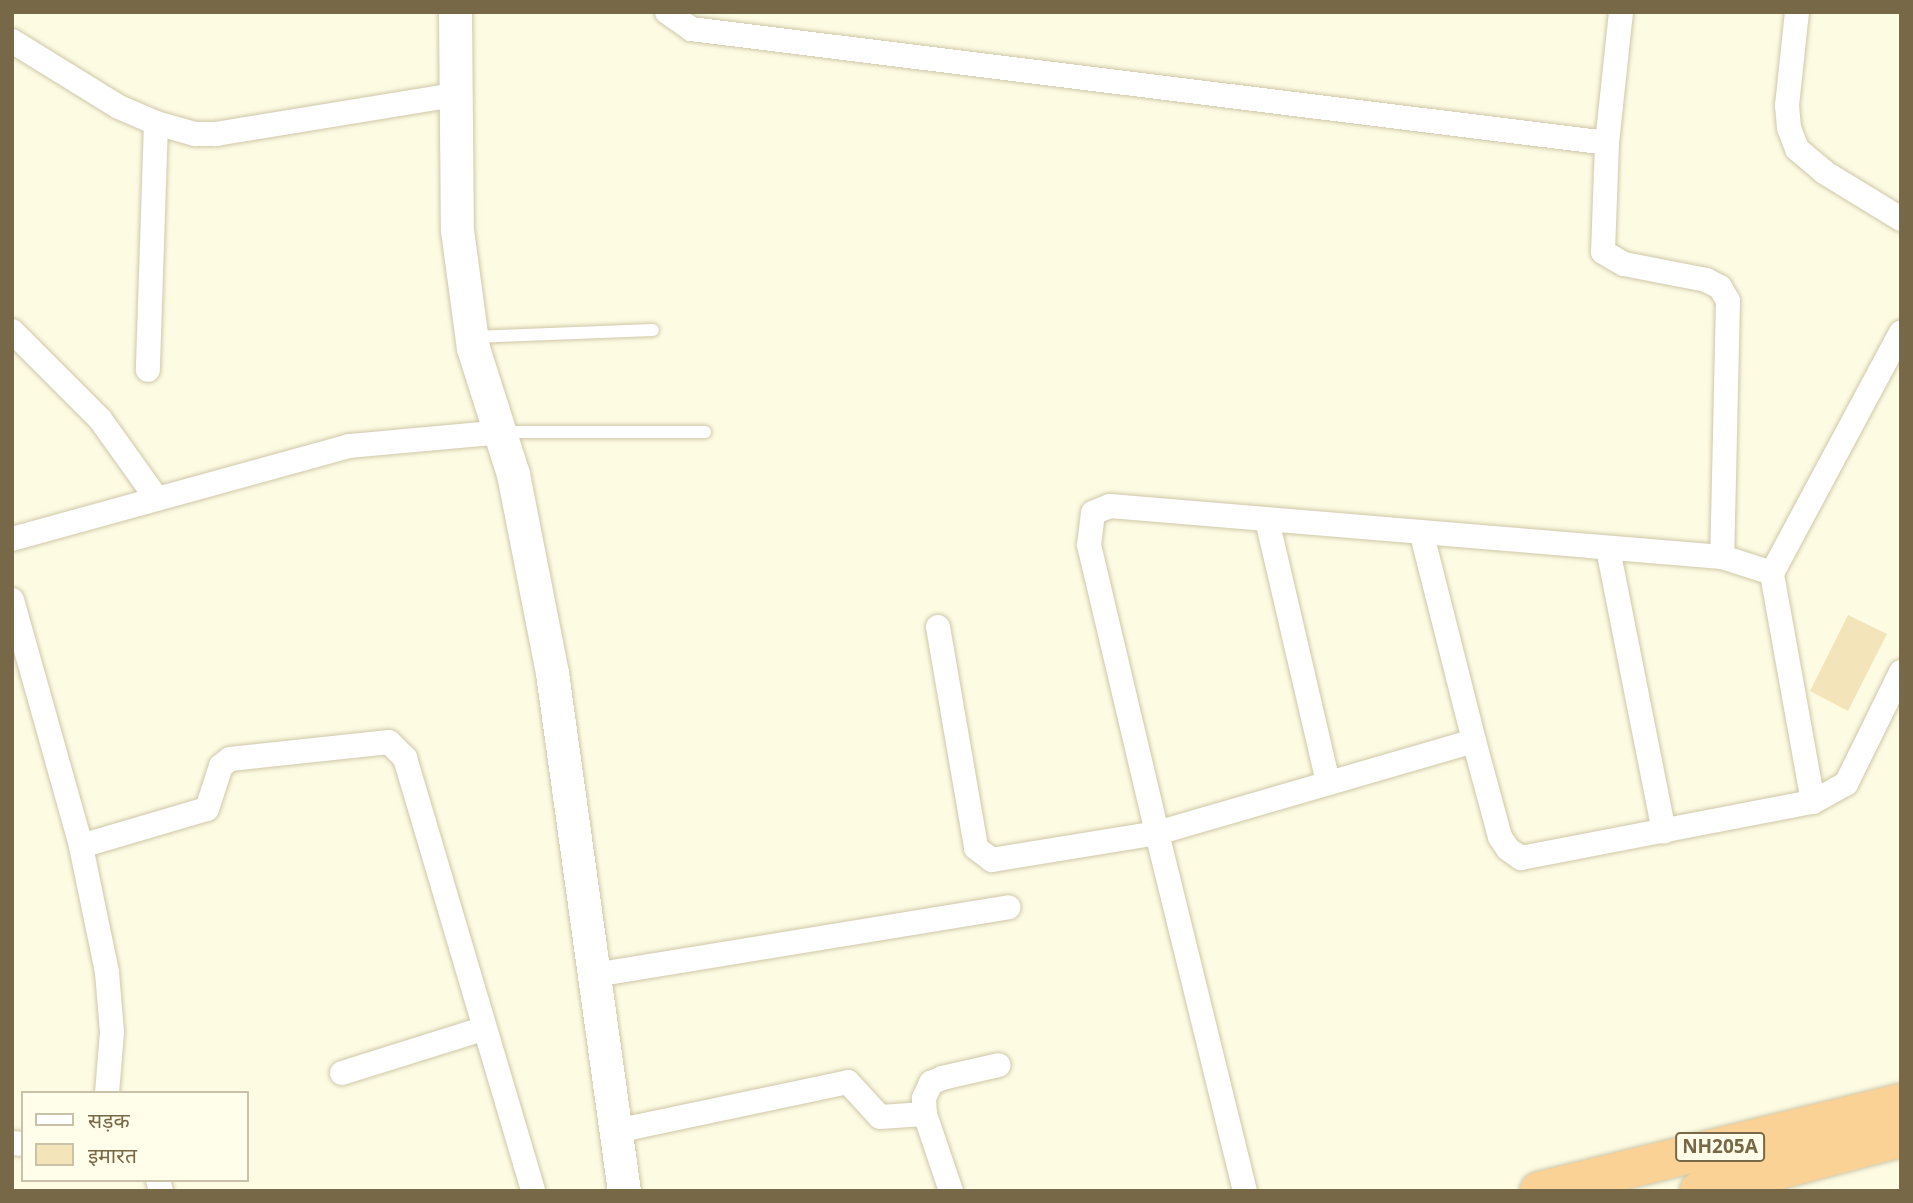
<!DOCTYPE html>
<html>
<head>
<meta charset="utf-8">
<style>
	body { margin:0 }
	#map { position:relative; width:1913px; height:1203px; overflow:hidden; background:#fdfce3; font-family:"Noto Sans","Noto Sans Devanagari",sans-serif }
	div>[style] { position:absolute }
	.building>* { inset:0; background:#f4e4b9 }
	.roads { filter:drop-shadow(0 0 2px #cfc7a9) drop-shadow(0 0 2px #cfc7a9) }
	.lane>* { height:12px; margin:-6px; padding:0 6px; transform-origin:6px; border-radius:6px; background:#fff }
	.street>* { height:24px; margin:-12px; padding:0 12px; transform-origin:12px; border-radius:12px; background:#fff }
	.secondary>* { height:33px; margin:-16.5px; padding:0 16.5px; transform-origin:16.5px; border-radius:16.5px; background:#fff }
	.highway>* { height:38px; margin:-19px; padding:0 19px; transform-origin:19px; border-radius:19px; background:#fbd296 }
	span { translate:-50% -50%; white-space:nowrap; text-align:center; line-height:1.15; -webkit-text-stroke:5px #fffeea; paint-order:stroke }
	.shield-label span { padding:2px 5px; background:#fffeea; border:2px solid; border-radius:5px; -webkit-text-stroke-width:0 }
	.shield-label { font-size:19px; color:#776847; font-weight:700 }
	.frame { position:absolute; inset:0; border:14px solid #776847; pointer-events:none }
	.legend { position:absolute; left:21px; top:1091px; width:228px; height:91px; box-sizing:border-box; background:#fffeea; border:2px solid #c9c2a9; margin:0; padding:9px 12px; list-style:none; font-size:21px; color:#776847 }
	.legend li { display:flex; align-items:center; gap:14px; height:35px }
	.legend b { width:35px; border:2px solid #c9c2a9 }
</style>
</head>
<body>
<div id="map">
	<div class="building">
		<div style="clip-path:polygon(1848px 615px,1887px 634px,1848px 711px,1810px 691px)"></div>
	</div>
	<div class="roads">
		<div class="lane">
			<div style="left:472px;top:337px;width:181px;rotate:-2.2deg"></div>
			<div style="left:502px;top:432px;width:203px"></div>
		</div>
		<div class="street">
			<div style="left:667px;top:12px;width:29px;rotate:35deg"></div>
			<div style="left:691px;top:29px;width:923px;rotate:7.09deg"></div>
			<div style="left:1607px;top:143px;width:132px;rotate:-83.9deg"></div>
			<div style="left:1797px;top:12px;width:94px;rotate:96.1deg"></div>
			<div style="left:1787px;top:105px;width:23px;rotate:85deg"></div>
			<div style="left:1789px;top:128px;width:22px;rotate:69deg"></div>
			<div style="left:1797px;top:149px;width:35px;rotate:40deg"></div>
			<div style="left:1824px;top:172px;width:90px;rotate:31.4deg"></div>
			<div style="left:12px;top:41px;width:126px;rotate:31.7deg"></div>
			<div style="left:119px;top:107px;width:40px;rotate:23.4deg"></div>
			<div style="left:156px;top:123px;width:247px;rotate:91.9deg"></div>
			<div style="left:156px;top:123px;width:41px;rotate:15.8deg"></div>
			<div style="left:195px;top:134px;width:21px"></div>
			<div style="left:216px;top:134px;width:241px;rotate:-9.3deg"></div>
			<div style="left:1607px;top:143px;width:109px;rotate:92.1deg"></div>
			<div style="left:1603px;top:252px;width:24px;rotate:30deg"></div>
			<div style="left:1624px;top:264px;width:84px;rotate:11deg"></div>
			<div style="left:1706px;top:280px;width:16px;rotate:27deg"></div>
			<div style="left:1720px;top:287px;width:16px;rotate:60deg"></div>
			<div style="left:1728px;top:301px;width:256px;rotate:91.3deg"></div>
			<div style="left:12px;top:331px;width:124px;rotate:45deg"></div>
			<div style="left:100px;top:419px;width:98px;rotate:54.5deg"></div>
			<div style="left:1267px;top:520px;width:270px;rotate:76.9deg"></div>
			<div style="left:1422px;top:535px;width:212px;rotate:75.8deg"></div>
			<div style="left:12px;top:539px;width:350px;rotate:-15.4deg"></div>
			<div style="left:349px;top:446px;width:154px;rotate:-5.2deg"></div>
			<div style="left:1608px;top:549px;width:288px;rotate:78.8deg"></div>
			<div style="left:1772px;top:573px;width:273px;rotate:-61.8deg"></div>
			<div style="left:12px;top:600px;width:255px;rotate:74.3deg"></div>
			<div style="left:938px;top:627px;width:224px;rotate:80.2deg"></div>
			<div style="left:976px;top:848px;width:20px;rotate:37deg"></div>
			<div style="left:992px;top:860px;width:167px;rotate:-9.3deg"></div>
			<div style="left:1157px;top:833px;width:330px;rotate:-16.2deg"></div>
			<div style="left:1474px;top:741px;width:99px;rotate:74.8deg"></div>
			<div style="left:1500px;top:837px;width:14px;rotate:56deg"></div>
			<div style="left:1508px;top:849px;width:16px;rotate:35deg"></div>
			<div style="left:1521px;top:858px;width:297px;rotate:-10.9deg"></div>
			<div style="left:1813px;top:802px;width:233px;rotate:-100.2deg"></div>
			<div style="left:1772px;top:573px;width:52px;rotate:-162.3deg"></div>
			<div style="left:1722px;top:557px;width:614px;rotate:-175.24deg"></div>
			<div style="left:1110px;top:506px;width:18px;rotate:158deg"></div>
			<div style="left:1093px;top:513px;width:32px;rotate:97deg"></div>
			<div style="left:1089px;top:545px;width:296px;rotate:76.7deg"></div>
			<div style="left:1157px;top:833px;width:369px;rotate:76.2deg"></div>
			<div style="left:1813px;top:802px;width:38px;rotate:-29deg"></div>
			<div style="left:1846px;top:784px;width:125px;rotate:-63.8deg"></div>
			<div style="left:595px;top:975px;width:419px;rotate:-9.3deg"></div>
			<div style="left:342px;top:1073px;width:147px;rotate:-17.4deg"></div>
			<div style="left:107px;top:1093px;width:61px;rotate:-85.3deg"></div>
			<div style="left:112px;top:1032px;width:60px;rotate:-94.8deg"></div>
			<div style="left:107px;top:972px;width:129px;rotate:-101.7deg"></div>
			<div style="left:81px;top:846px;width:131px;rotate:-16.4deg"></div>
			<div style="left:207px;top:809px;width:45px;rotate:-72deg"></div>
			<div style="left:221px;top:766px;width:11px;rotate:-38deg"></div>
			<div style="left:230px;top:759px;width:160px;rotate:-6.1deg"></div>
			<div style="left:389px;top:742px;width:23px;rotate:45deg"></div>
			<div style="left:405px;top:758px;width:452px;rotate:73.5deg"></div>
			<div style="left:616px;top:1131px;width:237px;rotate:-11.9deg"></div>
			<div style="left:848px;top:1082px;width:47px;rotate:47.6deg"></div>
			<div style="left:880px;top:1117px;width:45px;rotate:-3.8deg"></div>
			<div style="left:12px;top:1143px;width:11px;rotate:5deg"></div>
			<div style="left:158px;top:1180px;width:11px;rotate:75deg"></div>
			<div style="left:951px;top:1191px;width:81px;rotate:-108.7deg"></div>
			<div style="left:925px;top:1114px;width:16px;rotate:-94deg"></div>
			<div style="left:924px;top:1098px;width:17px;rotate:-65deg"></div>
			<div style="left:931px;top:1083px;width:12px;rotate:-24deg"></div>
			<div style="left:942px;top:1078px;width:58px;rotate:-12.8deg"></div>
		</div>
		<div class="secondary">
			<div style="left:455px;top:12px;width:218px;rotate:89.5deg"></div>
			<div style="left:457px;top:230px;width:119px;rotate:82.3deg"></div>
			<div style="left:473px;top:348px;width:132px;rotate:72.4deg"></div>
			<div style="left:513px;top:474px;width:203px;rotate:78.9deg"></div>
			<div style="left:552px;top:673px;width:523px;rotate:82.09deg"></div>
		</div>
		<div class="highway">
			<div style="left:1539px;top:1191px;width:373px;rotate:-13.7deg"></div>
			<div style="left:1699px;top:1191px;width:209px;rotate:-14.7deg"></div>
		</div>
	</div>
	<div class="shield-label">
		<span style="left:1720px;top:1147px">NH205A</span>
	</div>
	<div class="frame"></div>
	<ul class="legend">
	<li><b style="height:9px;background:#fff"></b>सड़क</li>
	<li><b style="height:19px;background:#f4e4b9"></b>इमारत</li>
	</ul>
</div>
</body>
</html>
